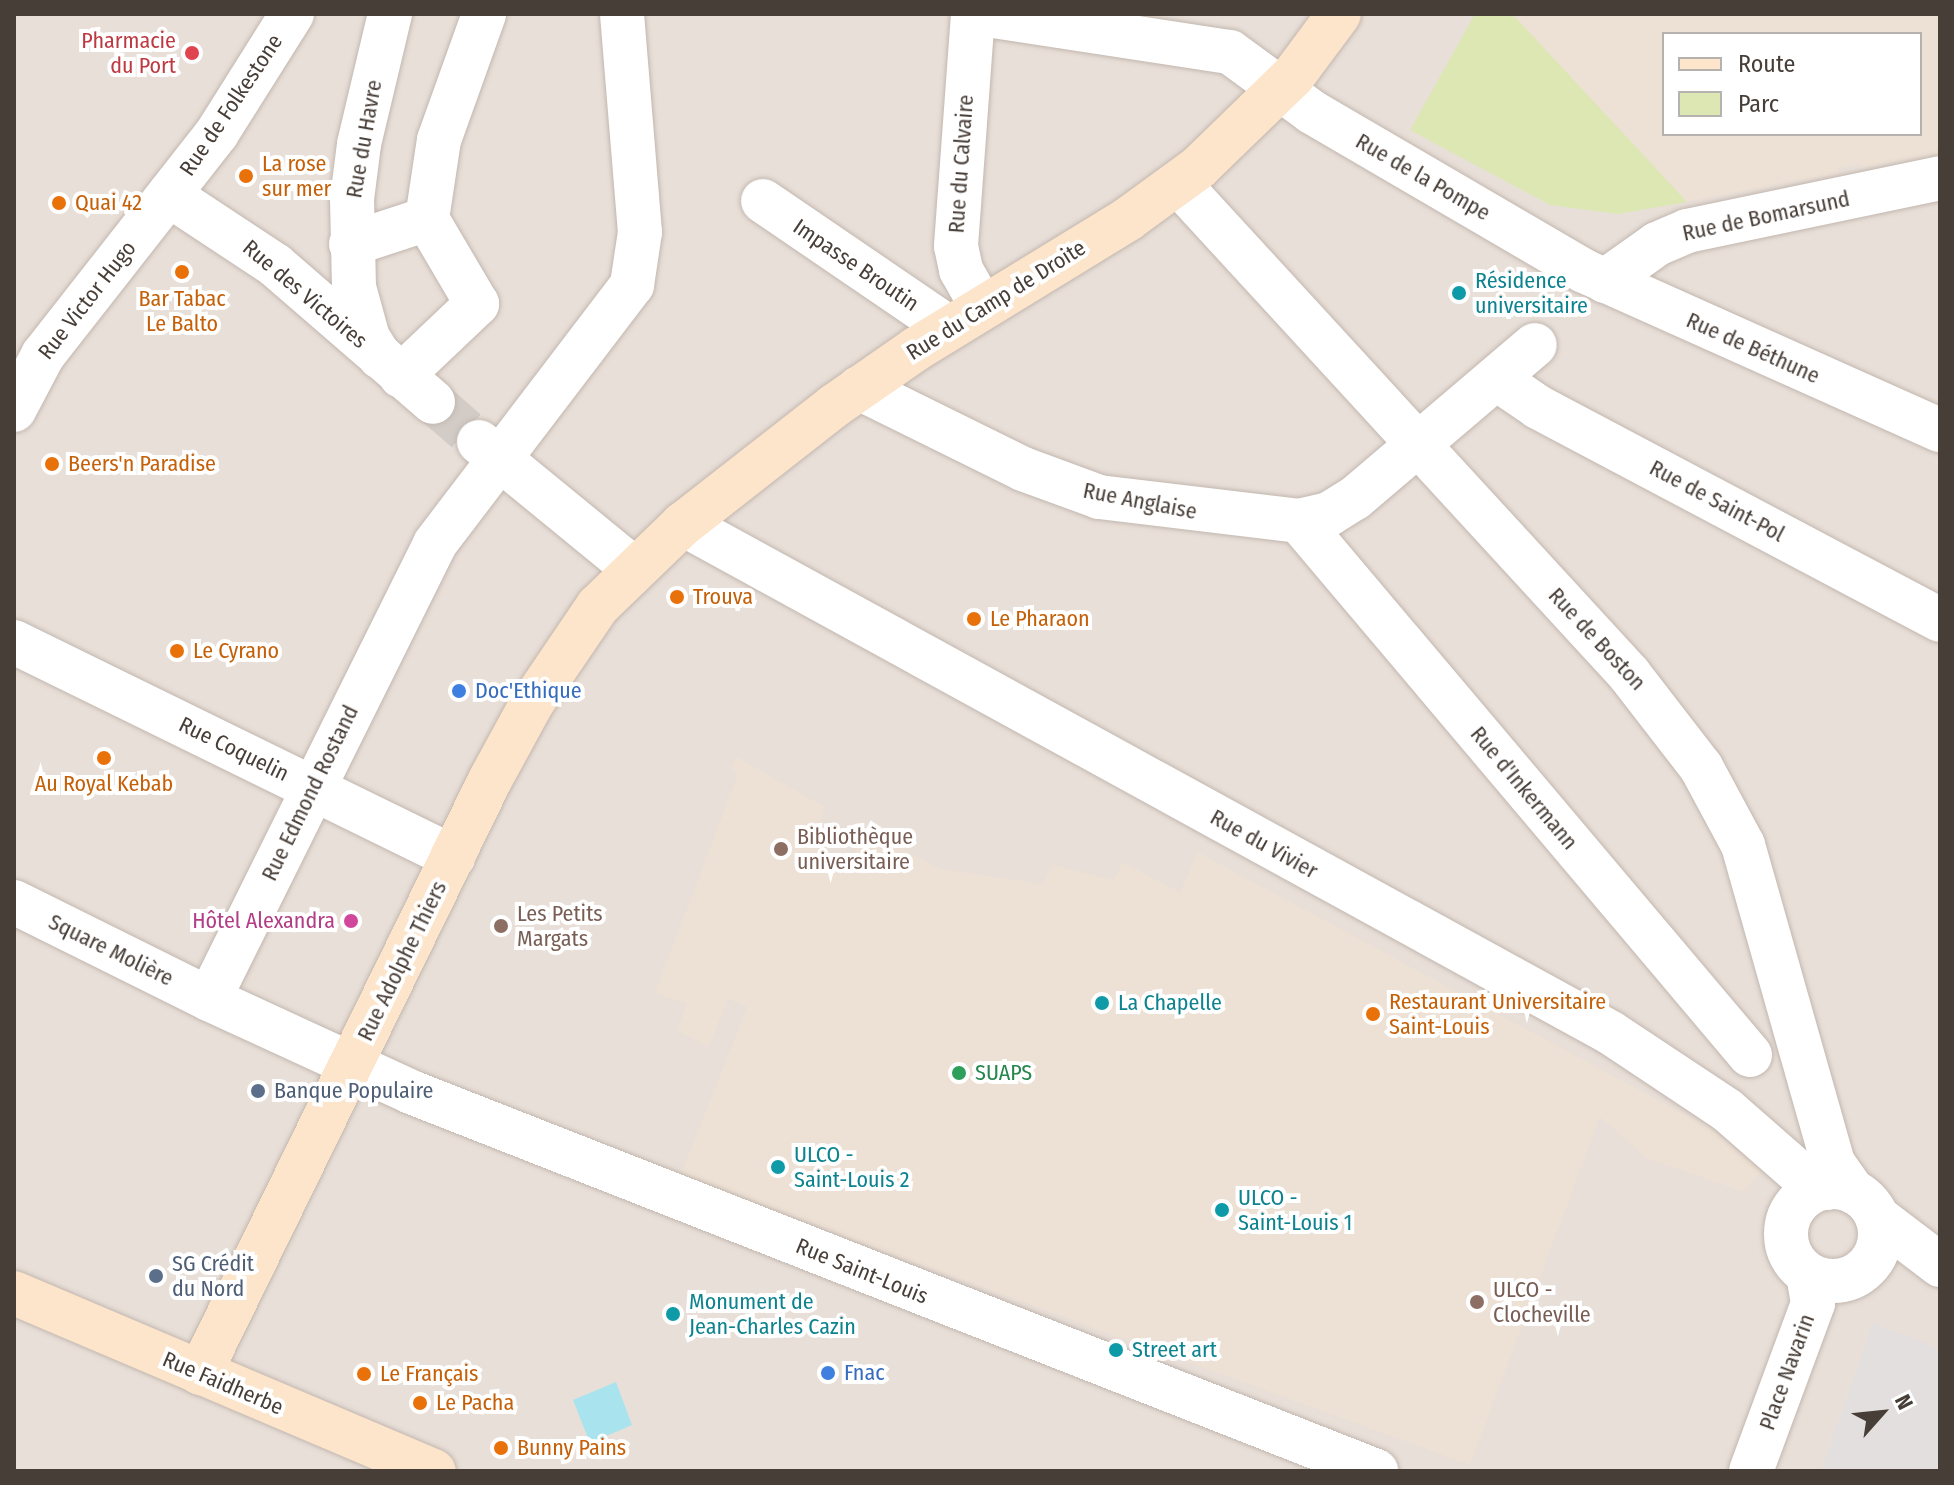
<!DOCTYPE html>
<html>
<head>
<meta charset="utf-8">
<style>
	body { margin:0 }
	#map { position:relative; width:1954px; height:1485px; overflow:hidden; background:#f4eee9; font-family:"Fira Sans Condensed",sans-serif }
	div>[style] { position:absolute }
	.residential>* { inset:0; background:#e8dfd8 }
	.education>* { inset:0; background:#ede0d4 }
	.green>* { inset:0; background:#dce7b4 }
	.parking>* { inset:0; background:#e3dfde }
	.water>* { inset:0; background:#a8e3ee }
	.street-tunnel>* { height:44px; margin-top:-22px; transform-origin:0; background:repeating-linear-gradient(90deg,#d2cbc6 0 44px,transparent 0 66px) }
	.roads { filter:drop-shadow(0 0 2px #c2b7af) drop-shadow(0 0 2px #c2b7af) }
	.street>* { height:44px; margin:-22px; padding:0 22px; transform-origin:22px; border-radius:22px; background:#fff }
	.street>.ring { margin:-22px; padding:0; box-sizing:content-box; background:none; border:44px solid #fff; border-radius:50% }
	.secondary>* { height:44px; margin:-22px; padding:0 22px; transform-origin:22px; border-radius:22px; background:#fde5cb }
	.dots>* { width:22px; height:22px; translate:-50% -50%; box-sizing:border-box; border:4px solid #fff; border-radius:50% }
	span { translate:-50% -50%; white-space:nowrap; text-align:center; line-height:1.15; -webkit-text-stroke:8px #fff; paint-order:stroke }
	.health-label { font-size:22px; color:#be3a42 }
	.right { translate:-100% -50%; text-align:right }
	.street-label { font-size:22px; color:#483e38 }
	.food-label { font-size:22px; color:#c56008 }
	.left { translate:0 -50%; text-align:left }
	.culture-label { font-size:22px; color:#0d838f }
	.shop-label { font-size:22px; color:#366cbe }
	.education-label { font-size:22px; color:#785e54 }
	.hotel-label { font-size:22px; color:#b23c85 }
	.leisure-label { font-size:22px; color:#27864d }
	.service-label { font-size:22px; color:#4e5e75 }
	.frame { position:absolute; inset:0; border:16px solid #483e38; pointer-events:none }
	.legend { position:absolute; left:1662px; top:32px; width:260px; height:104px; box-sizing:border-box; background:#fff; border:2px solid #b6b2af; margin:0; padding:10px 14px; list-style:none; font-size:24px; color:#483e38 }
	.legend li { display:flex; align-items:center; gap:16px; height:40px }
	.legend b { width:40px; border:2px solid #b6b2af }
	.north { position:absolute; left:1842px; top:1373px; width:80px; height:80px; -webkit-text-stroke:6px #fff; paint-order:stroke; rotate:63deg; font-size:22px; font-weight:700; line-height:32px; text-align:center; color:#483e38 }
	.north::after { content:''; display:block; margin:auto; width:28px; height:36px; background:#483e38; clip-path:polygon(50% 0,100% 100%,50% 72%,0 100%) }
</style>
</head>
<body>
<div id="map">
	<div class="residential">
		<div style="clip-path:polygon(evenodd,14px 14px,1940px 14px,1940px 1471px,14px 1471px,14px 14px,1664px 34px,1920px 34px,1920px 134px,1664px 134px,1664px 34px)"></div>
	</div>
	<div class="education">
		<div style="clip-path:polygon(evenodd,1519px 14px,1940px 14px,1940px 153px,1862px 168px,1860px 163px,1838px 168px,1838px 173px,1687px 202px,1517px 19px,1519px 14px,1664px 34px,1920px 34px,1920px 134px,1664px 134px,1664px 34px)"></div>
		<div style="clip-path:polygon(737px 757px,825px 807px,812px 845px,850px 863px,863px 828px,941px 869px,1043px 884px,1053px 865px,1113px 880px,1123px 862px,1180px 892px,1198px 852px,1710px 1128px,1761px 1170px,1744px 1192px,1646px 1158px,1600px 1117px,1470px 1465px,680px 1177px,747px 1007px,728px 999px,709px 1047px,677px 1030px,687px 1004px,655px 993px,738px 774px,731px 768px)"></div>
	</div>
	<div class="green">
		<div style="clip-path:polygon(1475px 14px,1508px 14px,1517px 19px,1687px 202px,1618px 214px,1550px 205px,1410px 130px)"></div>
	</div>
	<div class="parking">
		<div style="clip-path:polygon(1873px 1323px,1940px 1349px,1940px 1471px,1821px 1471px)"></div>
	</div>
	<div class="water">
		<div style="clip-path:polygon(616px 1382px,632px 1425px,590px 1443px,573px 1400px)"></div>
	</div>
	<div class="street-tunnel">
		<div style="left:433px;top:402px;width:61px;rotate:41deg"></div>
	</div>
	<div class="roads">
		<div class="street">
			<div style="left:622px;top:14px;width:219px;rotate:85.3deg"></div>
			<div style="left:640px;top:232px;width:54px;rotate:98.6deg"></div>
			<div style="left:632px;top:285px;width:325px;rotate:127.3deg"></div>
			<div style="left:435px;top:544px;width:508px;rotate:116.41deg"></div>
			<div style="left:209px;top:999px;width:222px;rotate:24.7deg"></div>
			<div style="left:411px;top:1092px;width:1037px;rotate:21.44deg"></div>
			<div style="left:973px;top:14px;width:233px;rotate:94.2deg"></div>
			<div style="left:956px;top:246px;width:25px;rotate:78deg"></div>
			<div style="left:961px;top:270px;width:43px;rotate:60.4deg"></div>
			<div style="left:981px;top:14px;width:252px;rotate:8.7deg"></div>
			<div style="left:1230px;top:52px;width:102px;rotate:36.2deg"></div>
			<div style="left:1312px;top:112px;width:315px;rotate:30.3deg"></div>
			<div style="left:1584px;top:271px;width:390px;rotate:24.1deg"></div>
			<div style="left:1178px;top:183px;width:667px;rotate:47.43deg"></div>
			<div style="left:1629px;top:674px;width:118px;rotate:52.3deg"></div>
			<div style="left:1701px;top:767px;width:89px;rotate:61.7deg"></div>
			<div style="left:1743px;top:845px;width:330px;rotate:74.2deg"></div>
			<div style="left:1833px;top:1163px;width:35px;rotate:55deg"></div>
			<div style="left:169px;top:195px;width:127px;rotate:33.4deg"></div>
			<div style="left:275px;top:265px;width:209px;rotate:40.9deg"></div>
			<div style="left:763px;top:201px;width:225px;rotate:34.3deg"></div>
			<div style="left:351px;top:244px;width:80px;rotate:-18.2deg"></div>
			<div style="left:427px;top:219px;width:80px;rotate:-81.4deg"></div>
			<div style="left:439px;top:140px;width:134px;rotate:-70.3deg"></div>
			<div style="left:1605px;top:281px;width:64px;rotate:-35.4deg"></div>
			<div style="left:1657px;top:244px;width:33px;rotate:-23deg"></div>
			<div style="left:1687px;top:231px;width:258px;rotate:-11.8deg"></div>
			<div style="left:380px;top:357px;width:22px;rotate:-122deg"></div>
			<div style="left:368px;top:338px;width:53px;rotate:-105.4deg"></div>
			<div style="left:354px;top:287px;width:88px;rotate:-91.3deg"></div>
			<div style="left:352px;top:199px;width:55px;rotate:-82.7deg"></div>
			<div style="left:359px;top:144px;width:134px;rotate:-76.6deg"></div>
			<div style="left:401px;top:376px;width:105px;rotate:-43.5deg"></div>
			<div style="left:477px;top:304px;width:99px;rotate:-120.5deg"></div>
			<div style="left:1497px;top:379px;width:50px;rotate:34.3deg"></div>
			<div style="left:1538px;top:407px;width:455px;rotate:27.9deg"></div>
			<div style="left:859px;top:388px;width:183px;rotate:26.3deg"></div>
			<div style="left:1023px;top:469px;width:81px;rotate:20.2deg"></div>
			<div style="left:1099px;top:497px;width:201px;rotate:6.8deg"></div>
			<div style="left:1299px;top:521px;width:31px;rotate:-13deg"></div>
			<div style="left:1329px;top:514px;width:31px;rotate:-32deg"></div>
			<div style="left:1355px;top:498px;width:236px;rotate:-40.4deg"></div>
			<div style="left:14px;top:410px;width:62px;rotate:-62.2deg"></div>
			<div style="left:43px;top:355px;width:282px;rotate:-51.9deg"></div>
			<div style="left:217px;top:133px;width:141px;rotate:-57.8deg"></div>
			<div style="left:479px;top:442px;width:199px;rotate:39.3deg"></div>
			<div style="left:1299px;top:521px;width:699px;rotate:49.82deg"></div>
			<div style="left:683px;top:524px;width:1058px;rotate:28.74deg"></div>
			<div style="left:1611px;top:1033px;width:139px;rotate:33.6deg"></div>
			<div style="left:1727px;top:1110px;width:96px;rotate:41.2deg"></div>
			<div style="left:1799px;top:1173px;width:32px;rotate:28deg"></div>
			<div style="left:14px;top:642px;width:489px;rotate:26.1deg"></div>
			<div style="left:14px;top:902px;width:218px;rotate:26.4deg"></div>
			<div class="ring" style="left:1786px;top:1187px;width:50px;height:50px"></div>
			<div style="left:1877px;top:1217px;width:79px;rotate:37.3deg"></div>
			<div style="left:1751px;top:1471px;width:179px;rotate:-69.7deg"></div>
			<div style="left:1813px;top:1303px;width:29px;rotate:-100deg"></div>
		</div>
		<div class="secondary">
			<div style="left:14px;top:1293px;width:456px;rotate:23deg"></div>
			<div style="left:200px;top:1373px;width:660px;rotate:-63.94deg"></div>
			<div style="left:490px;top:780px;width:88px;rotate:-61.4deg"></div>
			<div style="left:532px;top:703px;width:117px;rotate:-55.8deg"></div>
			<div style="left:598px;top:606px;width:118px;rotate:-44deg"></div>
			<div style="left:683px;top:524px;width:192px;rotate:-38deg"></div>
			<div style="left:834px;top:406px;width:100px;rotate:-34.8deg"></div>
			<div style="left:916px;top:349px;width:249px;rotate:-31.5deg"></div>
			<div style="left:1128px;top:219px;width:87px;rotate:-36.1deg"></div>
			<div style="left:1198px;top:168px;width:132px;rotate:-44.1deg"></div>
			<div style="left:1293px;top:76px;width:77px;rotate:-53.4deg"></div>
		</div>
	</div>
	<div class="dots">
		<div style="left:192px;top:53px;background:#e0444e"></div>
		<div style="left:246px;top:176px;background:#e8710a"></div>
		<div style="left:59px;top:203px;background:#e8710a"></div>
		<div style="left:182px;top:272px;background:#e8710a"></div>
		<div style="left:1459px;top:293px;background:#0f9aa8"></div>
		<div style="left:52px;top:464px;background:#e8710a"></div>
		<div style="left:677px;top:597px;background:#e8710a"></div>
		<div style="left:974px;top:619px;background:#e8710a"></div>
		<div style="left:177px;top:651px;background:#e8710a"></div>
		<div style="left:459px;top:691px;background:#3f7fe0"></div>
		<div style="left:104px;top:758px;background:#e8710a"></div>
		<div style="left:781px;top:849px;background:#8d6e63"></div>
		<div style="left:351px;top:921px;background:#d1479c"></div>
		<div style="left:501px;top:926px;background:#8d6e63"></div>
		<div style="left:1102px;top:1003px;background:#0f9aa8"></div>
		<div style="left:1373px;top:1014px;background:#e8710a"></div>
		<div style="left:959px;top:1073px;background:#2e9e5b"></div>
		<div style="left:258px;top:1091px;background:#5c6f8a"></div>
		<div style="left:778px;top:1167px;background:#0f9aa8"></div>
		<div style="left:1222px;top:1210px;background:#0f9aa8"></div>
		<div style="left:156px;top:1276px;background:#5c6f8a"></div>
		<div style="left:1477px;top:1302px;background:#8d6e63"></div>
		<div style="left:673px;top:1314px;background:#0f9aa8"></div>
		<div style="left:1116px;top:1350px;background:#0f9aa8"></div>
		<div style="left:828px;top:1373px;background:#3f7fe0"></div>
		<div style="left:364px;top:1374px;background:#e8710a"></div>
		<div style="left:420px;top:1403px;background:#e8710a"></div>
		<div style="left:501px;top:1448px;background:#e8710a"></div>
	</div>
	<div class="health-label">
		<span class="right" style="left:176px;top:53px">Pharmacie<br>du Port</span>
	</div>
	<div class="street-label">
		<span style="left:231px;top:105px;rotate:-56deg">Rue de Folkestone</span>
		<span style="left:364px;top:139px;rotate:-80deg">Rue du Havre</span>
		<span style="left:961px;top:164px;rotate:-86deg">Rue du Calvaire</span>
		<span style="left:1423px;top:177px;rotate:30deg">Rue de la Pompe</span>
		<span style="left:1766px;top:216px;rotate:-12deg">Rue de Bomarsund</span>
		<span style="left:856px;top:265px;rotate:34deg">Impasse Broutin</span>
		<span style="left:305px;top:294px;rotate:40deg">Rue des Victoires</span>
		<span style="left:87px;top:300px;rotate:-52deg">Rue Victor Hugo</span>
		<span style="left:996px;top:300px;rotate:-32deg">Rue du Camp de Droite</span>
		<span style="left:1753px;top:348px;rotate:24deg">Rue de Béthune</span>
		<span style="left:1140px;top:501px;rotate:11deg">Rue Anglaise</span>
		<span style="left:1717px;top:501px;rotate:28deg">Rue de Saint-Pol</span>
		<span style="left:1597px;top:639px;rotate:47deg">Rue de Boston</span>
		<span style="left:234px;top:749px;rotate:26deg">Rue Coquelin</span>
		<span style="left:1524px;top:788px;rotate:50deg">Rue d'Inkermann</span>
		<span style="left:310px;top:793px;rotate:-64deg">Rue Edmond Rostand</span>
		<span style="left:1264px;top:844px;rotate:29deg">Rue du Vivier</span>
		<span style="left:111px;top:950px;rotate:26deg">Square Molière</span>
		<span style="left:402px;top:961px;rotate:-64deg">Rue Adolphe Thiers</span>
		<span style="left:862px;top:1271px;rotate:22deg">Rue Saint-Louis</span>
		<span style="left:1787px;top:1372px;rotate:-70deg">Place Navarin</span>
		<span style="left:223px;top:1383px;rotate:23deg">Rue Faidherbe</span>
	</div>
	<div class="food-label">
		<span class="left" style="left:262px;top:176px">La rose<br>sur mer</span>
		<span class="left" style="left:75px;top:203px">Quai 42</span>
		<span style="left:182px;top:311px">Bar Tabac<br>Le Balto</span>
		<span class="left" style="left:68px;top:464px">Beers'n Paradise</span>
		<span class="left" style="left:693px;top:597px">Trouva</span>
		<span class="left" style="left:990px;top:619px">Le Pharaon</span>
		<span class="left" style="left:193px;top:651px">Le Cyrano</span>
		<span style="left:104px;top:784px">Au Royal Kebab</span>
		<span class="left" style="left:1389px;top:1014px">Restaurant Universitaire<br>Saint-Louis</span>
		<span class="left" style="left:380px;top:1374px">Le Français</span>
		<span class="left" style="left:436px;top:1403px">Le Pacha</span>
		<span class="left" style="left:517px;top:1448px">Bunny Pains</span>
	</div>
	<div class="culture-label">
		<span class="left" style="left:1475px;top:293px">Résidence<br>universitaire</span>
		<span class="left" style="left:1118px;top:1003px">La Chapelle</span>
		<span class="left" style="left:794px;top:1167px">ULCO -<br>Saint-Louis 2</span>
		<span class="left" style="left:1238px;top:1210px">ULCO -<br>Saint-Louis 1</span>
		<span class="left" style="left:689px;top:1314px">Monument de<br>Jean-Charles Cazin</span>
		<span class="left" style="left:1132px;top:1350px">Street art</span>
	</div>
	<div class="shop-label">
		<span class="left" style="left:475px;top:691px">Doc'Ethique</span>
		<span class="left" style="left:844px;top:1373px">Fnac</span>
	</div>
	<div class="education-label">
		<span class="left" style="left:797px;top:849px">Bibliothèque<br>universitaire</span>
		<span class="left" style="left:517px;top:926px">Les Petits<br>Margats</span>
		<span class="left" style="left:1493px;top:1302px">ULCO -<br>Clocheville</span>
	</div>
	<div class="hotel-label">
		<span class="right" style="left:335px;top:921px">Hôtel Alexandra</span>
	</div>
	<div class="leisure-label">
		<span class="left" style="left:975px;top:1073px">SUAPS</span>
	</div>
	<div class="service-label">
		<span class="left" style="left:274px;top:1091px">Banque Populaire</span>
		<span class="left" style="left:172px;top:1276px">SG Crédit<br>du Nord</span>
	</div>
	<div class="frame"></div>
	<ul class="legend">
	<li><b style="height:10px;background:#fde5cb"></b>Route</li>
	<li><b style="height:22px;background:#dce7b4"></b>Parc</li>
	</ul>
	<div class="north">N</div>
</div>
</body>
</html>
